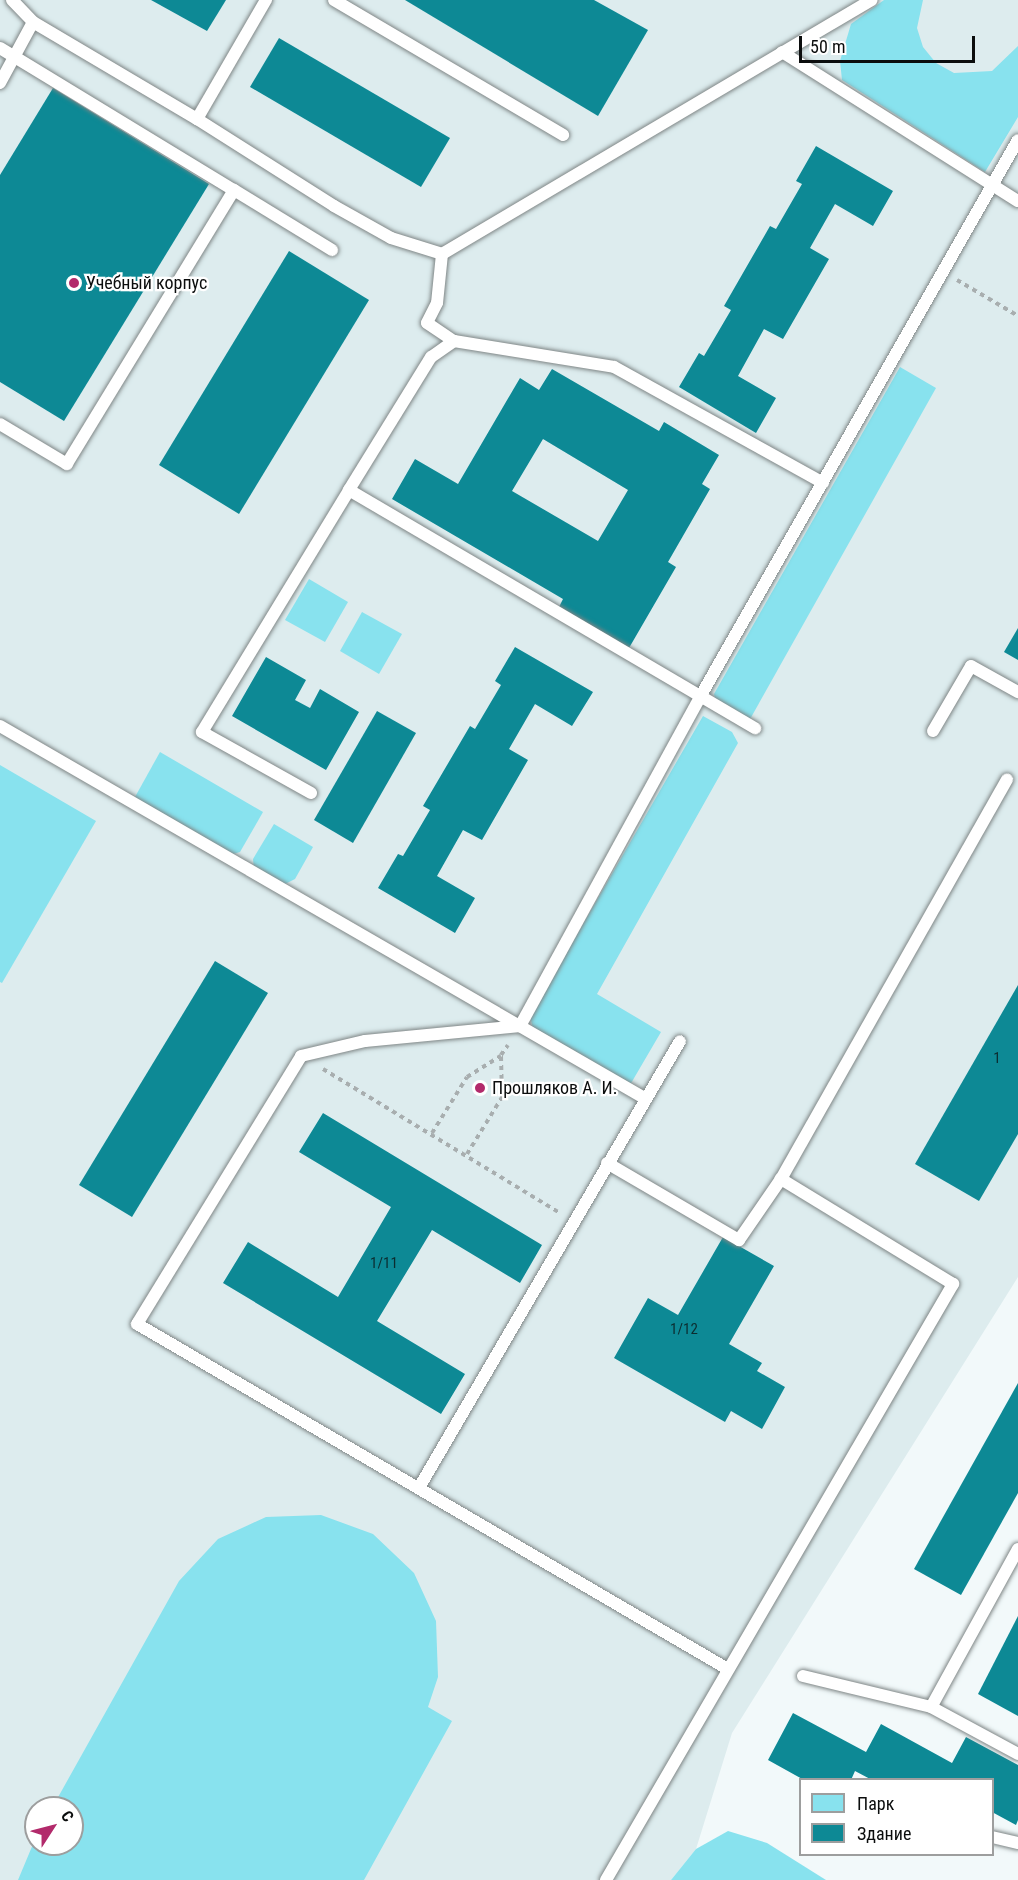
<!DOCTYPE html>
<html>
<head>
<meta charset="utf-8">
<style>
	body { margin:0 }
	#map { position:relative; width:1018px; height:1880px; overflow:hidden; background:#f2f9fa; font-family:"Roboto Condensed",sans-serif }
	div>[style] { position:absolute }
	.built>* { inset:0; background:#ddecee }
	.green>* { inset:0; background:#88e2ee }
	.building>* { inset:0; background:#0d8995 }
	.path>* { height:4px; margin-top:-2px; transform-origin:0; background:repeating-linear-gradient(90deg,#a8aeaf 0 4.5px,transparent 0 9px) }
	.roads { filter:drop-shadow(0 0 2px #7f8686) drop-shadow(0 0 2px #7f8686) }
	.service>* { height:12px; margin:-6px; padding:0 6px; transform-origin:6px; border-radius:6px; background:#fff }
	.dots>* { width:16px; height:16px; translate:-50% -50%; box-sizing:border-box; border:3px solid #fff; border-radius:50% }
	span { translate:-50% -50%; white-space:nowrap; text-align:center; line-height:1.15; -webkit-text-stroke:4.5px #fff; paint-order:stroke }
	.number-label { font-size:15px; color:#0c2c2f }
	.number-label span { -webkit-text-stroke-width:0 }
	.poi-label { font-size:18px; color:#0b0d0d }
	.left { translate:0 -50%; text-align:left }
	.legend { position:absolute; left:799px; top:1778px; width:195px; height:78px; box-sizing:border-box; background:#fff; border:2px solid #9d9e9e; margin:0; padding:8px 10px; list-style:none; font-size:18px; color:#0b0d0d }
	.legend li { display:flex; align-items:center; gap:12px; height:30px }
	.legend b { width:30px; border:2px solid #9d9e9e }
	.north { position:absolute; left:24px; top:1796px; width:60px; height:60px; box-sizing:border-box; background:#fff; border:2px solid #9d9e9e; border-radius:50%; rotate:54deg; font-size:16px; font-weight:700; line-height:24px; text-align:center; color:#0b0d0d }
	.north::after { content:''; display:block; margin:auto; width:21px; height:27px; background:#b22a6b; clip-path:polygon(50% 0,100% 100%,50% 72%,0 100%) }
	.scale { position:absolute; left:799px; top:36px; width:176px; height:27px; box-sizing:border-box; border:3px solid #0b0d0d; border-top:0; padding-left:8px; font-size:18px; line-height:21px; white-space:nowrap; color:#0b0d0d; -webkit-text-stroke:4px #fff; paint-order:stroke }
</style>
</head>
<body>
<div id="map">
	<div class="built">
		<div style="clip-path:polygon(evenodd,0 0,1018px 0,1018px 1277px,732px 1733px,696px 1849px,671px 1880px,0 1880px,0 0,36px 1808px,72px 1808px,72px 1844px,36px 1844px,36px 1808px)"></div>
	</div>
	<div class="green">
		<div style="clip-path:polygon(884px 0,923px 0,917px 28px,923px 47px,936px 63px,954px 73px,992px 71px,1018px 46px,1018px 117px,985px 172px,842px 80px,840px 61px,851px 24px)"></div>
		<div style="clip-path:polygon(900px 367px,936px 388px,749px 721px,716px 703px,714px 694px)"></div>
		<div style="clip-path:polygon(309px 579px,348px 602px,325px 642px,285px 620px)"></div>
		<div style="clip-path:polygon(362px 612px,402px 634px,379px 674px,340px 651px)"></div>
		<div style="clip-path:polygon(703px 716px,732px 732px,738px 743px,597px 994px,661px 1032px,630px 1085px,533px 1029px,530px 1016px)"></div>
		<div style="clip-path:polygon(160px 752px,263px 812px,240px 852px,230px 855px,135px 797px)"></div>
		<div style="clip-path:polygon(0 765px,96px 821px,2px 983px,0 982px)"></div>
		<div style="clip-path:polygon(274px 824px,313px 847px,295px 879px,283px 885px,254px 869px,253px 859px)"></div>
		<div style="clip-path:polygon(321px 1515px,373px 1534px,414px 1573px,436px 1621px,438px 1677px,428px 1707px,452px 1721px,364px 1880px,18px 1880px,36px 1837px,36px 1844px,72px 1844px,72px 1808px,52px 1808px,179px 1581px,218px 1539px,266px 1517px)"></div>
		<div style="clip-path:polygon(728px 1831px,767px 1843px,826px 1880px,671px 1880px,696px 1849px)"></div>
	</div>
	<div class="building">
		<div style="clip-path:polygon(151px 0,226px 0,207px 31px)"></div>
		<div style="clip-path:polygon(405px 0,594px 0,648px 30px,598px 116px)"></div>
		<div style="clip-path:polygon(279px 38px,450px 138px,421px 187px,250px 87px)"></div>
		<div style="clip-path:polygon(53px 88px,209px 184px,64px 421px,0 382px,0 175px)"></div>
		<div style="clip-path:polygon(816px 146px,893px 191px,873px 226px,835px 204px,810px 248px,829px 259px,783px 339px,764px 329px,738px 376px,776px 398px,756px 433px,679px 387px,699px 353px,704px 356px,731px 310px,724px 306px,770px 226px,776px 229px,802px 184px,796px 181px)"></div>
		<div style="clip-path:polygon(289px 251px,369px 300px,239px 514px,159px 465px)"></div>
		<div style="clip-path:polygon(evenodd,552px 369px,659px 431px,664px 422px,719px 455px,702px 484px,710px 489px,668px 562px,676px 567px,629px 648px,559px 607px,563px 599px,392px 499px,415px 459px,458px 484px,520px 378px,539px 390px,552px 369px,543px 439px,628px 490px,598px 541px,512px 491px,543px 439px)"></div>
		<div style="clip-path:polygon(1018px 628px,1018px 660px,1004px 652px)"></div>
		<div style="clip-path:polygon(515px 647px,593px 692px,572px 726px,535px 704px,509px 749px,528px 760px,482px 840px,463px 830px,437px 876px,475px 898px,455px 933px,378px 888px,398px 854px,403px 856px,430px 810px,423px 806px,470px 726px,475px 729px,501px 685px,495px 681px)"></div>
		<div style="clip-path:polygon(266px 657px,306px 680px,295px 700px,310px 708px,320px 689px,359px 712px,326px 770px,232px 716px)"></div>
		<div style="clip-path:polygon(377px 711px,416px 733px,353px 843px,314px 820px)"></div>
		<div style="clip-path:polygon(215px 961px,268px 993px,132px 1217px,79px 1185px)"></div>
		<div style="clip-path:polygon(1018px 985px,1018px 1134px,979px 1201px,915px 1164px)"></div>
		<div style="clip-path:polygon(323px 1113px,542px 1245px,520px 1283px,432px 1230px,377px 1321px,465px 1374px,441px 1414px,223px 1283px,248px 1242px,338px 1297px,391px 1207px,299px 1152px)"></div>
		<div style="clip-path:polygon(723px 1237px,774px 1266px,729px 1344px,762px 1363px,757px 1371px,785px 1387px,762px 1429px,731px 1411px,725px 1422px,614px 1358px,648px 1298px,678px 1315px)"></div>
		<div style="clip-path:polygon(1018px 1383px,1018px 1493px,961px 1595px,914px 1569px)"></div>
		<div style="clip-path:polygon(1018px 1616px,1018px 1716px,978px 1694px)"></div>
		<div style="clip-path:polygon(793px 1713px,866px 1752px,881px 1724px,952px 1763px,966px 1737px,1018px 1765px,1018px 1820px,1016px 1825px,992px 1812px,992px 1780px,872px 1780px,855px 1771px,851px 1780px,804px 1780px,768px 1760px)"></div>
	</div>
	<div class="path">
		<div style="left:957px;top:280px;width:71px;rotate:30.5deg"></div>
		<div style="left:323px;top:1069px;width:277px;rotate:31.3deg"></div>
		<div style="left:432px;top:1133px;width:66px;rotate:-58deg"></div>
		<div style="left:467px;top:1077px;width:40px;rotate:-32deg"></div>
		<div style="left:467px;top:1154px;width:67px;rotate:-58.4deg"></div>
		<div style="left:502px;top:1097px;width:42px;rotate:-91.4deg"></div>
		<div style="left:501px;top:1055px;width:12px;rotate:-55deg"></div>
	</div>
	<div class="roads">
		<div class="service">
			<div style="left:12px;top:0;width:30px;rotate:46deg"></div>
			<div style="left:33px;top:22px;width:191px;rotate:30.6deg"></div>
			<div style="left:197px;top:119px;width:162px;rotate:32.4deg"></div>
			<div style="left:334px;top:206px;width:65px;rotate:29.3deg"></div>
			<div style="left:391px;top:238px;width:53px;rotate:17.4deg"></div>
			<div style="left:442px;top:254px;width:499px;rotate:-30.6deg"></div>
			<div style="left:334px;top:0;width:266px;rotate:30.5deg"></div>
			<div style="left:0;top:48px;width:274px;rotate:31.3deg"></div>
			<div style="left:234px;top:190px;width:321px;rotate:121.4deg"></div>
			<div style="left:67px;top:464px;width:78px;rotate:-149.2deg"></div>
			<div style="left:782px;top:52px;width:279px;rotate:32.3deg"></div>
			<div style="left:0;top:83px;width:69px;rotate:-61.6deg"></div>
			<div style="left:197px;top:119px;width:138px;rotate:-59.9deg"></div>
			<div style="left:234px;top:190px;width:115px;rotate:31.5deg"></div>
			<div style="left:442px;top:254px;width:49px;rotate:95.8deg"></div>
			<div style="left:437px;top:303px;width:22px;rotate:117deg"></div>
			<div style="left:427px;top:323px;width:32px;rotate:34deg"></div>
			<div style="left:454px;top:341px;width:162px;rotate:9.2deg"></div>
			<div style="left:614px;top:367px;width:239px;rotate:29deg"></div>
			<div style="left:454px;top:341px;width:28px;rotate:145deg"></div>
			<div style="left:431px;top:357px;width:156px;rotate:121.7deg"></div>
			<div style="left:349px;top:490px;width:471px;rotate:30.4deg"></div>
			<div style="left:0;top:726px;width:746px;rotate:30deg"></div>
			<div style="left:933px;top:731px;width:75px;rotate:-59.7deg"></div>
			<div style="left:971px;top:666px;width:54px;rotate:29deg"></div>
			<div style="left:311px;top:793px;width:125px;rotate:-150.8deg"></div>
			<div style="left:202px;top:732px;width:283px;rotate:-58.7deg"></div>
			<div style="left:607px;top:1163px;width:153px;rotate:30.3deg"></div>
			<div style="left:739px;top:1240px;width:74px;rotate:-55.5deg"></div>
			<div style="left:781px;top:1179px;width:459px;rotate:-60.5deg"></div>
			<div style="left:420px;top:1486px;width:515px;rotate:-59.7deg"></div>
			<div style="left:1018px;top:1549px;width:180px;rotate:118.8deg"></div>
			<div style="left:931px;top:1707px;width:99px;rotate:28.4deg"></div>
			<div style="left:726px;top:1668px;width:682px;rotate:-149.71deg"></div>
			<div style="left:137px;top:1324px;width:314px;rotate:-58.5deg"></div>
			<div style="left:301px;top:1056px;width:66px;rotate:-13.2deg"></div>
			<div style="left:365px;top:1041px;width:156px;rotate:-5.5deg"></div>
			<div style="left:520px;top:1026px;width:375px;rotate:-61.3deg"></div>
			<div style="left:700px;top:697px;width:641px;rotate:-60.28deg"></div>
			<div style="left:803px;top:1676px;width:132px;rotate:13.6deg"></div>
			<div style="left:992px;top:1837px;width:27px;rotate:13deg"></div>
			<div style="left:606px;top:1880px;width:690px;rotate:-59.79deg"></div>
			<div style="left:953px;top:1284px;width:202px;rotate:-148.6deg"></div>
		</div>
	</div>
	<div class="dots">
		<div style="left:74px;top:283px;background:#b22a6b"></div>
		<div style="left:480px;top:1088px;background:#b22a6b"></div>
	</div>
	<div class="number-label">
		<span style="left:997px;top:1059px">1</span>
		<span style="left:384px;top:1264px">1/11</span>
		<span style="left:684px;top:1330px">1/12</span>
	</div>
	<div class="poi-label">
		<span class="left" style="left:86px;top:283px">Учебный корпус</span>
		<span class="left" style="left:492px;top:1088px">Прошляков А. И.</span>
	</div>
	<ul class="legend">
	<li><b style="height:16px;background:#88e2ee"></b>Парк</li>
	<li><b style="height:16px;background:#0d8995"></b>Здание</li>
	</ul>
	<div class="north">С</div>
	<div class="scale">50 m</div>
</div>
</body>
</html>
